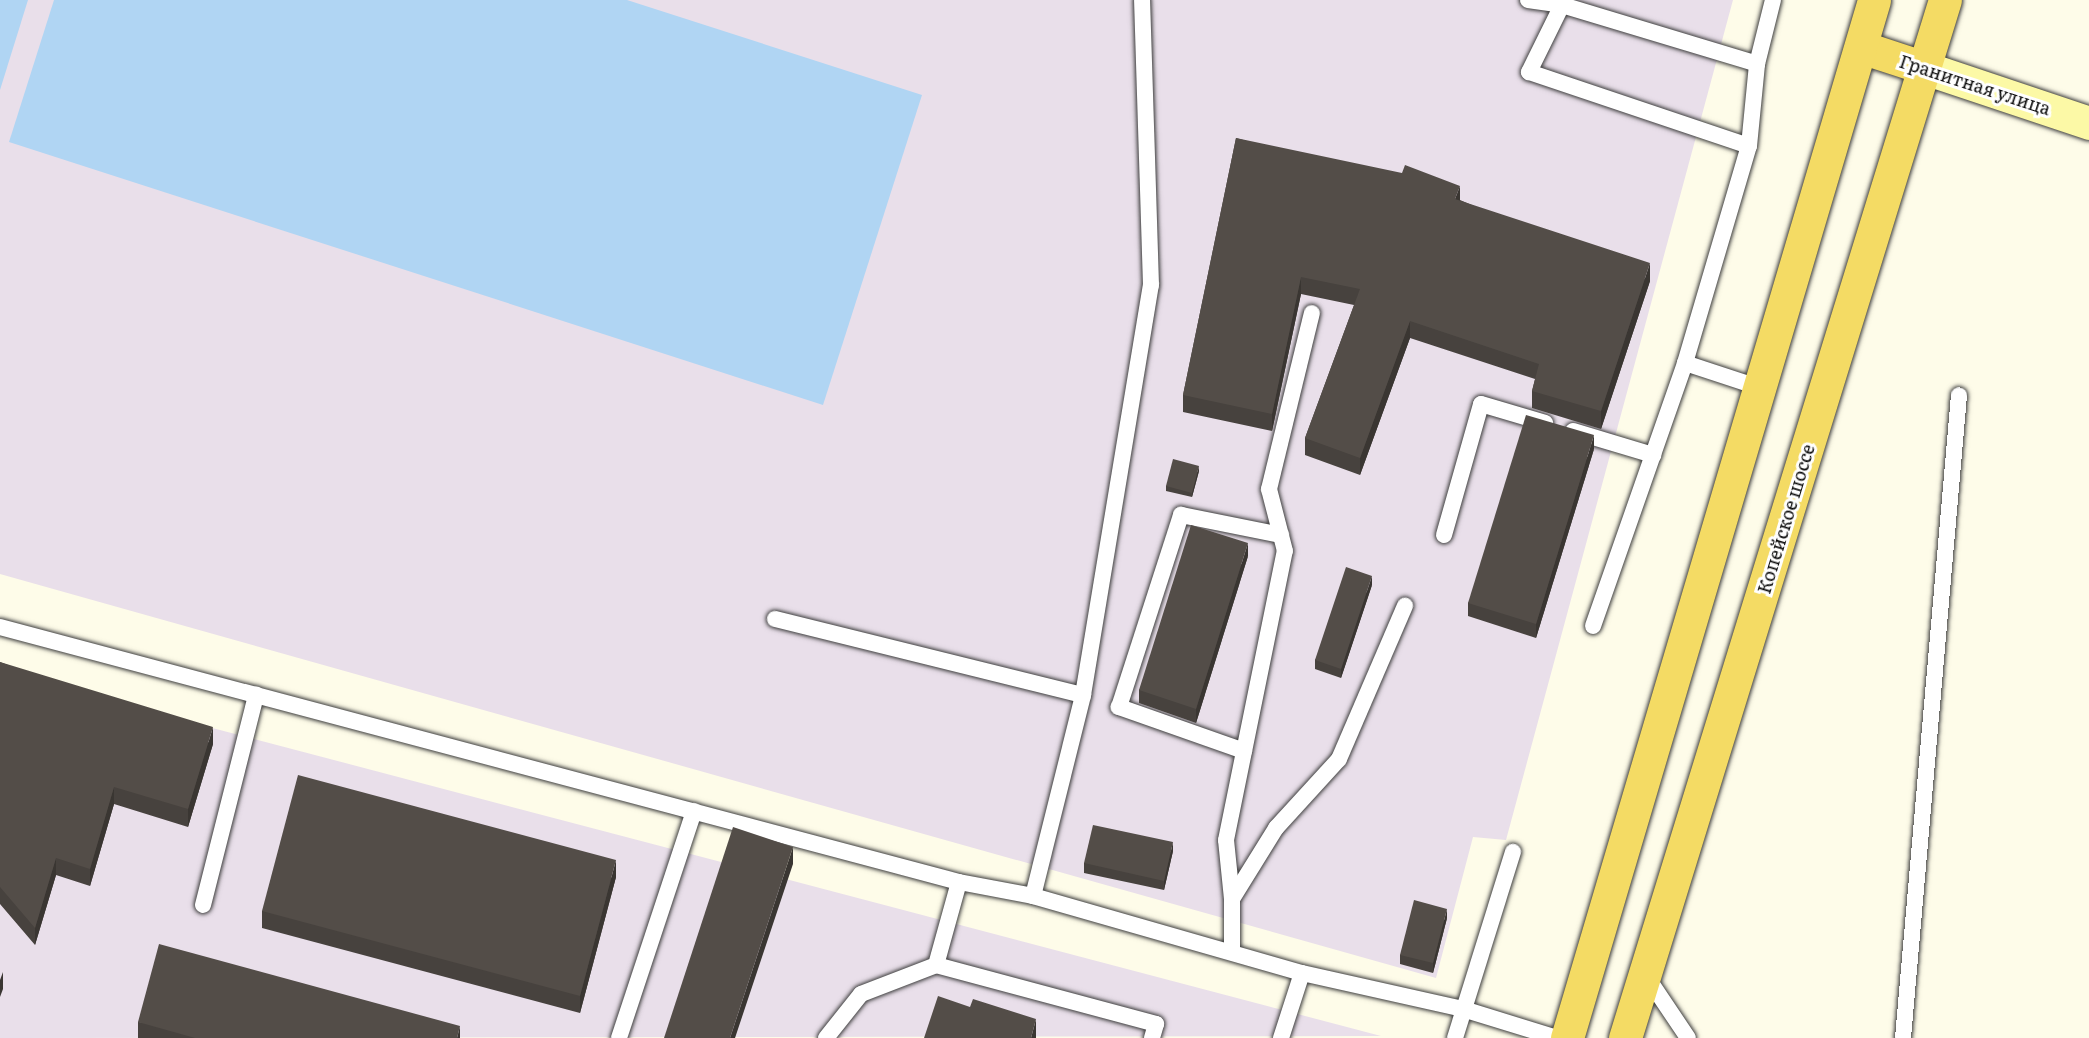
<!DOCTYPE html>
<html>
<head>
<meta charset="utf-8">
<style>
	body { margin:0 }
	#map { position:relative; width:2089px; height:1038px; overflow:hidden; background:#fefce9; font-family:Literata,serif }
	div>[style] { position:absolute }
	.industrial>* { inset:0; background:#e9dfea }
	.water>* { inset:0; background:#b0d5f3 }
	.roads { filter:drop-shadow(0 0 2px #3e3e3e) drop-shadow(0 0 2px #3e3e3e) }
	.lane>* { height:16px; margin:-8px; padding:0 8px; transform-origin:8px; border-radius:8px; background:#fff }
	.secondary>* { height:33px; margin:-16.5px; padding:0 16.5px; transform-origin:16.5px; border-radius:16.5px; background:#fcf9a6 }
	.primary>* { height:33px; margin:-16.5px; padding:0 16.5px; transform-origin:16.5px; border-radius:16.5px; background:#f4db64 }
	.wall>* { inset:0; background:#47423e }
	.shaded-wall>* { inset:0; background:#3a3632 }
	.building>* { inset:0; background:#534d48 }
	span { translate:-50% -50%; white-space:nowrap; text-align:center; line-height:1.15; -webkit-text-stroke:6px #fff; paint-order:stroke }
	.street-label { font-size:18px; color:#0b0b0b }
</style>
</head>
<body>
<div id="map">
	<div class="industrial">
		<div style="clip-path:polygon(0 0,1733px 0,1506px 840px,1473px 837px,1436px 978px,0 574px)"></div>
		<div style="clip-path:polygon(0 672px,1381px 1036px,0 1038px)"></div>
	</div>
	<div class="water">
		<div style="clip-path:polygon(0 0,28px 0,0 90px)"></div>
		<div style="clip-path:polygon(54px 0,627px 0,922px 95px,823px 405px,9px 142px)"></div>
	</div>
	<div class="roads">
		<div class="lane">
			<div style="left:1528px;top:0;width:34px;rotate:8deg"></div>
			<div style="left:1562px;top:5px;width:204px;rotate:16.8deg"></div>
			<div style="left:1562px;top:5px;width:75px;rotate:116.2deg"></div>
			<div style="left:1529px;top:72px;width:232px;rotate:18.6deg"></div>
			<div style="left:1685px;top:363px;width:80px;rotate:18.2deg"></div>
			<div style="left:1573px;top:431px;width:84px;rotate:16.7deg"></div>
			<div style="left:1444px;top:535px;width:136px;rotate:-74.2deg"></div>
			<div style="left:1481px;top:404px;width:67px;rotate:16.5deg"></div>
			<div style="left:775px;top:619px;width:317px;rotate:13.9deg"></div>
			<div style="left:1593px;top:626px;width:279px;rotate:-70.7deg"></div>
			<div style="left:1685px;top:363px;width:226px;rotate:-73.6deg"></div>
			<div style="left:1749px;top:146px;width:82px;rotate:-84.4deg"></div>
			<div style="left:1757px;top:64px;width:66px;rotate:-76deg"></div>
			<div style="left:0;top:627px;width:992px;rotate:14.89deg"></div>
			<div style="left:959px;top:882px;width:75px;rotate:10.7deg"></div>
			<div style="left:1033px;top:896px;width:280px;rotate:16deg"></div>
			<div style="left:1302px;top:973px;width:165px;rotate:12.6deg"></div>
			<div style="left:1463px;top:1009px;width:98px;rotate:17.1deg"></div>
			<div style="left:1244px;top:751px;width:133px;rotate:-160.6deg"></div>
			<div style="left:1119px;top:707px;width:202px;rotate:-72.1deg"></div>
			<div style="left:1181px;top:515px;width:102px;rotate:11.3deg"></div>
			<div style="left:1033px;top:896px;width:207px;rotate:-76deg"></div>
			<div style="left:1083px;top:695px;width:416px;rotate:-80.6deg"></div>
			<div style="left:1151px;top:285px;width:285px;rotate:-91.8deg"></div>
			<div style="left:1232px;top:899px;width:84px;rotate:-58.2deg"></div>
			<div style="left:1276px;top:828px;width:93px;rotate:-47.6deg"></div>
			<div style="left:1339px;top:759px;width:167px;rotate:-66.7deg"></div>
			<div style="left:203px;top:905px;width:217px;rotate:-75.8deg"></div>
			<div style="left:1232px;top:951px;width:52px;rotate:-90deg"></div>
			<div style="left:1232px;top:899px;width:59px;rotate:-95.8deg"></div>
			<div style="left:1226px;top:840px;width:295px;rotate:-78.5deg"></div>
			<div style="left:1285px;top:551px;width:64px;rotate:-104.5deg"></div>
			<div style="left:1269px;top:489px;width:181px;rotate:-76.3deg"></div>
			<div style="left:936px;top:965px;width:86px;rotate:-74.5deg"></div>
			<div style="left:1645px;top:974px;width:77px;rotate:56.1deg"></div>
			<div style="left:619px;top:1038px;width:239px;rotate:-71.7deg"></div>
			<div style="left:826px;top:1038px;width:56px;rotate:-51.5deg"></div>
			<div style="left:861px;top:994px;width:80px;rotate:-21.1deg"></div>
			<div style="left:936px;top:965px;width:228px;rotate:15deg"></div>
			<div style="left:1156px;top:1024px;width:15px;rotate:106deg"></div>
			<div style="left:1281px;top:1038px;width:68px;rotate:-72.1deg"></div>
			<div style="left:1455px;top:1038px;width:195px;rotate:-72.7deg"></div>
			<div style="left:1903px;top:1038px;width:645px;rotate:-85.02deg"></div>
		</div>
		<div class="secondary">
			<div style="left:1925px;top:68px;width:173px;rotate:18.5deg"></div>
		</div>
		<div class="primary">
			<div style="left:1861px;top:47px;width:67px;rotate:18.2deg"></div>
			<div style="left:1567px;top:1038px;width:1082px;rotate:-73.52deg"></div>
			<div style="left:1625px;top:1038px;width:1086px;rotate:-72.87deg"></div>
		</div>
	</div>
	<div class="wall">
		<div style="clip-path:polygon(1236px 138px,1460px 200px,1650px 281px,1601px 429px,1532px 408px,1532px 391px,1535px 379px,1410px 338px,1360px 475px,1305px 455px,1305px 438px,1354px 305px,1301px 294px,1272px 431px,1183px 412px,1183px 395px)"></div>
		<div style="clip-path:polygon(1594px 449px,1536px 638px,1468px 616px,1468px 603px)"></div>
		<div style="clip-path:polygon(1199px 471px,1192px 497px,1166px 491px,1166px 486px)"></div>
		<div style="clip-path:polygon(1248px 556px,1196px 723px,1139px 703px,1139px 690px)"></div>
		<div style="clip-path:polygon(1372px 585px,1341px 678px,1315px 669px,1315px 660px)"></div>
		<div style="clip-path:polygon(0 662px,213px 744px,188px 827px,114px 804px,90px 886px,56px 875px,35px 945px,0 904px)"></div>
		<div style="clip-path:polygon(1173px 851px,1164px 890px,1084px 873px,1084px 863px)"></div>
		<div style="clip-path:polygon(616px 877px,580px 1013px,262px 928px,262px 911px)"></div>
		<div style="clip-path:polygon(1447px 918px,1433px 973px,1400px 964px,1400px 955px)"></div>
		<div style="clip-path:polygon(138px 1022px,460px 1038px,138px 1038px)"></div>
	</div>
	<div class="shaded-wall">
		<div style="clip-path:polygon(1460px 186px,1460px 203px,1455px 199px)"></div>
		<div style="clip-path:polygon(1650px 263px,1650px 281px,1601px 429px,1601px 411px)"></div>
		<div style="clip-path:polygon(1301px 277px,1301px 294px,1272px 431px,1272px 414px)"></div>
		<div style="clip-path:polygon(1410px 321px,1410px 338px,1360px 475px,1360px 458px)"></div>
		<div style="clip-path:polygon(1594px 435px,1594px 449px,1536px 638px,1536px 624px)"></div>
		<div style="clip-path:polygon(1199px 466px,1199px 471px,1192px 497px,1192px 493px)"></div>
		<div style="clip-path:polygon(1248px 543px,1248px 556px,1196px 723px,1196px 709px)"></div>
		<div style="clip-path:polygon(1372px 576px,1372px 585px,1341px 678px,1341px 669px)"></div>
		<div style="clip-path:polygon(213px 727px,213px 744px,188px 827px,188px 809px)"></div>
		<div style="clip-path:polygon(114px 787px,114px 804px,90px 886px,90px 869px)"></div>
		<div style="clip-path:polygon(1173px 842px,1173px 851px,1164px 890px,1164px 881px)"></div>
		<div style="clip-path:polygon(793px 847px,793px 864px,735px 1038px,730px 1038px)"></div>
		<div style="clip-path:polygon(56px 858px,56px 875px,35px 945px,35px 928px)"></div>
		<div style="clip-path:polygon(616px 860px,616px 877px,580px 1013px,580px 996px)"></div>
		<div style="clip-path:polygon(1447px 909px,1447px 918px,1433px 973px,1433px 963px)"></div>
		<div style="clip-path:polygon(3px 972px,3px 989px,0 997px,0 980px)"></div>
		<div style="clip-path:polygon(1036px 1019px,1036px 1038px,1031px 1038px)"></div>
		<div style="clip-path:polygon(460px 1026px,460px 1038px,457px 1038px)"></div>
	</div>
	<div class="building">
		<div style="clip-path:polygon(1236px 138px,1402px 173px,1405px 165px,1460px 186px,1455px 199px,1650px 263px,1601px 411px,1532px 391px,1539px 364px,1410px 321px,1360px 458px,1305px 438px,1360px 289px,1301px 277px,1272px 414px,1183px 395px)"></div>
		<div style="clip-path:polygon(1526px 415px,1594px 435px,1536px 624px,1468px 603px)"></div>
		<div style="clip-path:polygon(1173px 459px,1199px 466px,1192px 493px,1166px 486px)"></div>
		<div style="clip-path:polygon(1191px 525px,1248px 543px,1196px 709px,1139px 690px)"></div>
		<div style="clip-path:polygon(1346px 567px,1372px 576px,1341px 669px,1315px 660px)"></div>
		<div style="clip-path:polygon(0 662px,213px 727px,188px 809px,114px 787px,90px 869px,56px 858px,35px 928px,0 887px)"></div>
		<div style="clip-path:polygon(298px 775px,616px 860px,580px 996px,262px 911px)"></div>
		<div style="clip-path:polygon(1093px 825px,1173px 842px,1164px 881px,1084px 863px)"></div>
		<div style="clip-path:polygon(733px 827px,793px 847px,730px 1038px,664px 1038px)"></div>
		<div style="clip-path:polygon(1414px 900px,1447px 909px,1433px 963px,1400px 955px)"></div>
		<div style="clip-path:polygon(159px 944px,460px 1026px,457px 1038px,195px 1038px,138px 1022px)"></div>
		<div style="clip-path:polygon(938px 996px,970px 1007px,973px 999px,1036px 1019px,1031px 1038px,924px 1038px)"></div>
	</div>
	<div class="street-label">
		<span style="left:1975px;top:85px;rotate:18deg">Гранитная улица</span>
		<span style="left:1786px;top:519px;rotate:-73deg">Копейское шоссе</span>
	</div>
</div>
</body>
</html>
